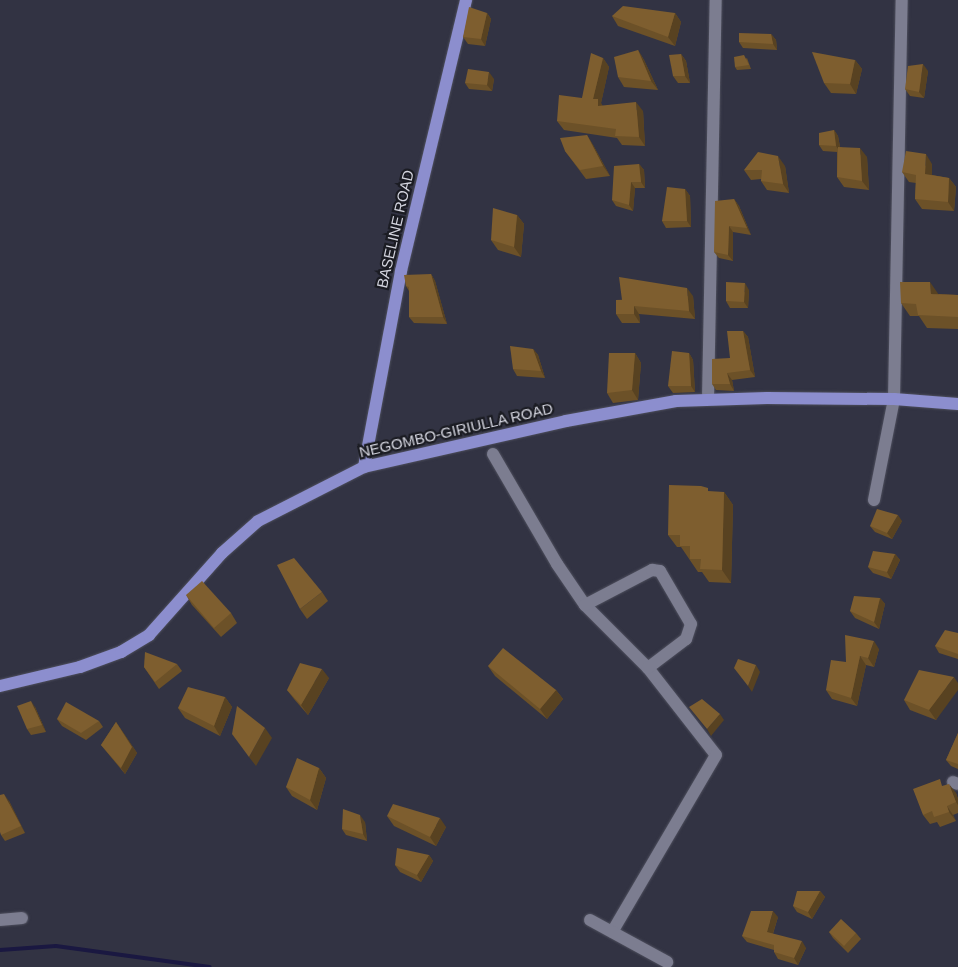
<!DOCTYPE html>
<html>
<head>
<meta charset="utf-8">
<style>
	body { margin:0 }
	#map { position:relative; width:958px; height:967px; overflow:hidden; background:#323343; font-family:Arial,sans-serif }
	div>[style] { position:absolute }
	.stream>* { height:4px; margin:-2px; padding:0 2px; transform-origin:2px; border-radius:2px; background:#1a1841 }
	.roads { filter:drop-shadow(0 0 1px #4e4f5d) drop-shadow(0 0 1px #4e4f5d) }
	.minor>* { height:12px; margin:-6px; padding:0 6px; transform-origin:6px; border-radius:6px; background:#7c7d90 }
	.major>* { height:12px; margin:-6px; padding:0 6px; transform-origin:6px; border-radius:6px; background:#8c8ece }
	.wall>* { inset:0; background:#6c5128 }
	.shaded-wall>* { inset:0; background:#584221 }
	.building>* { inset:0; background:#7e5e2f }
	span { translate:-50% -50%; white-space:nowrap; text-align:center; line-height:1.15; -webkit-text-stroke:4.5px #1b1c23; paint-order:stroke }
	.street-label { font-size:15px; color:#d4d5df }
</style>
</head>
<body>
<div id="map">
	<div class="stream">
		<div style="left:0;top:950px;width:56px;rotate:-4.1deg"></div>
		<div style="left:56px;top:946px;width:155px;rotate:7.8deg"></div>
	</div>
	<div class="roads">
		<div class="minor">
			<div style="left:708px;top:399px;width:399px;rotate:-88.9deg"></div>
			<div style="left:493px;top:454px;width:127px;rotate:59.8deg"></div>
			<div style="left:557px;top:564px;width:50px;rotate:55.7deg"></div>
			<div style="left:585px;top:605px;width:89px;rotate:45deg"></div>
			<div style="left:648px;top:668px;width:110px;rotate:52deg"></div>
			<div style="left:716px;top:755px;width:205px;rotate:120.4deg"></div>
			<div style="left:874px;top:500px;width:103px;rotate:-78.8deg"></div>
			<div style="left:894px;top:399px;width:399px;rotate:-88.9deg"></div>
			<div style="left:585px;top:605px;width:76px;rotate:-27.6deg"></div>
			<div style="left:652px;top:570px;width:8px;rotate:7deg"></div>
			<div style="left:660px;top:571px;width:61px;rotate:59.7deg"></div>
			<div style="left:691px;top:624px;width:16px;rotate:108deg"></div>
			<div style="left:686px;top:639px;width:48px;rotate:142.7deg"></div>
			<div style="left:953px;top:782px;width:5px;rotate:22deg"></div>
			<div style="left:0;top:920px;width:22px;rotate:-5deg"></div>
			<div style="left:590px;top:920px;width:88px;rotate:28.6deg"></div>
		</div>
		<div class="major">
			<div style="left:364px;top:467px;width:199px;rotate:-79.3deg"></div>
			<div style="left:401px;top:271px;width:279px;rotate:-76.5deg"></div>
			<div style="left:0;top:686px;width:82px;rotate:-13.4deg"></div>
			<div style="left:80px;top:667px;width:44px;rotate:-20.1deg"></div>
			<div style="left:121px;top:652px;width:33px;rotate:-31deg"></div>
			<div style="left:149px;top:635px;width:110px;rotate:-48.3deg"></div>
			<div style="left:222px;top:553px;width:48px;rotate:-41.6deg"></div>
			<div style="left:258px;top:521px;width:119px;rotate:-27deg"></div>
			<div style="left:364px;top:467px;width:207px;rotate:-12.8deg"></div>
			<div style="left:566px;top:421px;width:112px;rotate:-10.3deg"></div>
			<div style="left:676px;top:401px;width:91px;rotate:-1.9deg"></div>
			<div style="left:767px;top:398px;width:127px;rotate:0.5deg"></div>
			<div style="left:894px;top:399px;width:64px;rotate:4.5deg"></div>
		</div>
	</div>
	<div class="wall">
		<div style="clip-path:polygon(487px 13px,491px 19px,485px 46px,468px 44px,463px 37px)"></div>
		<div style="clip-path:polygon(675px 13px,681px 22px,675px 46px,618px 26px,612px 16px)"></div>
		<div style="clip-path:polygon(771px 34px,776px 40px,777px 50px,743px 48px,739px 42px)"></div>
		<div style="clip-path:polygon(638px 50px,644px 60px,658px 90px,624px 87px,618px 77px)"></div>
		<div style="clip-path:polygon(681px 54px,686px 61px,690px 83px,678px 83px,673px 76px)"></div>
		<div style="clip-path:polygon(603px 58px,609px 67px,601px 103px,602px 106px,643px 111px,645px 146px,622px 145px,617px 138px,564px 130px,557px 121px,582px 98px)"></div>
		<div style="clip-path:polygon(747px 58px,751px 69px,737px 70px,735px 67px)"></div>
		<div style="clip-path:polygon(855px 60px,862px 69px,856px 94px,831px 93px,824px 83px)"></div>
		<div style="clip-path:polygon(928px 71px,924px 98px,910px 96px,905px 89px)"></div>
		<div style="clip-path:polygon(494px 79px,492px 91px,469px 89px,465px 83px)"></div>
		<div style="clip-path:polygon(834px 130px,838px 136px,840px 147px,867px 157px,869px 190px,844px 187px,837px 177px,837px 152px,823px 151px,819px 145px)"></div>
		<div style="clip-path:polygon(587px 135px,593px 145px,610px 176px,586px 179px,565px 151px)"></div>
		<div style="clip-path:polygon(639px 164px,644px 170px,645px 188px,635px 188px,633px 211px,616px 206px,612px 200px)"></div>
		<div style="clip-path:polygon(932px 164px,932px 175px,949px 178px,956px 187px,954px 211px,922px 209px,915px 199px,916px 183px,909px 182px,902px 172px)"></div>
		<div style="clip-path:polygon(785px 166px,789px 193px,767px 190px,761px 181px,761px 179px,751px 180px,744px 170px)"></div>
		<div style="clip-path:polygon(685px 189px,690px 196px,691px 227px,666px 228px,662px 221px)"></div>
		<div style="clip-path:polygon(734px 199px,739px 206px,751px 235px,733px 232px,733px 261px,719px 258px,714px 252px)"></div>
		<div style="clip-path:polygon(517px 215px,524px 224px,521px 257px,498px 250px,491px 240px)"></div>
		<div style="clip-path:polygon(431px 274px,435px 281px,447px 324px,414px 323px,409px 317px,409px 291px,406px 286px)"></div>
		<div style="clip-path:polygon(749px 290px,748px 308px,730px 308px,726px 301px)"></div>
		<div style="clip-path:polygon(938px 294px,958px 295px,958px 329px,927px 328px,919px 316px,910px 316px,901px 303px)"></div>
		<div style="clip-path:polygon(693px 296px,695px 319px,639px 314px,640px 323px,622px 323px,616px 314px,616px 300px)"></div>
		<div style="clip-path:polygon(743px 331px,748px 337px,755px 377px,732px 380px,734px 391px,716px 390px,712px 384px,730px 358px)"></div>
		<div style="clip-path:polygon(533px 349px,538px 355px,545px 378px,517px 376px,513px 369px)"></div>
		<div style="clip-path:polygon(635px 353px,641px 363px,638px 400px,613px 403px,607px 393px)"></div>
		<div style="clip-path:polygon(689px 353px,693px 360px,695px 392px,673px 393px,668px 386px)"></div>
		<div style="clip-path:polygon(711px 492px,724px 492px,733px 505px,731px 583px,709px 582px,702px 572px,698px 572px,681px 547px,677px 547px,668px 535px)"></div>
		<div style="clip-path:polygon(902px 521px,892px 539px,875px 532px,870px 526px)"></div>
		<div style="clip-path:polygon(895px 554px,900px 560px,891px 579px,873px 573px,868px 567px)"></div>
		<div style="clip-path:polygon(322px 592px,328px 601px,307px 619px,300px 609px)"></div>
		<div style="clip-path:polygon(186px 595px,231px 613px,237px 623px,221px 637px,192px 605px)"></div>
		<div style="clip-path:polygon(880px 598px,885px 604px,879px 629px,855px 618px,850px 611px)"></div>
		<div style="clip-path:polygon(958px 633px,958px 659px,939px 653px,935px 646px)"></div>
		<div style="clip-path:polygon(879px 649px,874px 667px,866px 665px,857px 706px,832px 699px,826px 690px,846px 662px)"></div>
		<div style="clip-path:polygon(177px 664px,182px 671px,159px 689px,144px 667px)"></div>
		<div style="clip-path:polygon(488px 666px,556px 690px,563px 699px,547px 719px,495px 676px)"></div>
		<div style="clip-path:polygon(329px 678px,308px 715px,294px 699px,287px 690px)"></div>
		<div style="clip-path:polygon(958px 683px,936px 720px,910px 710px,904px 700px)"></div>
		<div style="clip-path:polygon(225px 697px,232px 707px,220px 736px,185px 718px,178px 708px)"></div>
		<div style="clip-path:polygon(35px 707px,46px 732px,31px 735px,27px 729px)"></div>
		<div style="clip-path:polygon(57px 719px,99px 721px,103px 727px,86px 740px,62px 726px)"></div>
		<div style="clip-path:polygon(116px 722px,137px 753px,125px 774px,101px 745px)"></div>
		<div style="clip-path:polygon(958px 733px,958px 769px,951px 766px,946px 760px)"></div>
		<div style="clip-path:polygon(319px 768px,326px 778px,317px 810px,292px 796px,286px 787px)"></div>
		<div style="clip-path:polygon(944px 786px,956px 793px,958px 799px,958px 813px,953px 815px,956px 821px,940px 827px,937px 822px,930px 824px,923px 815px)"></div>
		<div style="clip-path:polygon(9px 801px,25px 833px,5px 841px,1px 835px)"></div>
		<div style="clip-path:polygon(387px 816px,446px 827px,436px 846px,394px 826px)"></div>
		<div style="clip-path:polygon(365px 822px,367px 841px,346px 835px,342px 829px)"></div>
		<div style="clip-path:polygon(429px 855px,433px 861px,421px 882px,400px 872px,395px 865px)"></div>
		<div style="clip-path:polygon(820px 891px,825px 897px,812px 919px,797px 912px,793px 906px)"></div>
		<div style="clip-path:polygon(778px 917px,773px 934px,806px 948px,798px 965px,778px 959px,774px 952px,774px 950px,747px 942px,742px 936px)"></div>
		<div style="clip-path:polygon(829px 932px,856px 933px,861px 939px,848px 953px,833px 938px)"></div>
	</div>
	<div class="shaded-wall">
		<div style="clip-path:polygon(487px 13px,491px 19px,485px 46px,481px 39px)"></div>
		<div style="clip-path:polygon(675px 13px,681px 22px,675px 46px,668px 37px)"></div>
		<div style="clip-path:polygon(771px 34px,776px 40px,777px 50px,773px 44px)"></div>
		<div style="clip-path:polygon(638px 50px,644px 60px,658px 90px,651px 81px)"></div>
		<div style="clip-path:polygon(681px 54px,686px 61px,690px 83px,685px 76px)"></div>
		<div style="clip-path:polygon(603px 58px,609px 67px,601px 103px,604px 108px,604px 115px,593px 99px)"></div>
		<div style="clip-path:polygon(855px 60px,862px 69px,856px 94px,850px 84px)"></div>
		<div style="clip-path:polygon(923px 64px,928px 71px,924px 98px,919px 92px)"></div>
		<div style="clip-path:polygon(489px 72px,494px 79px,492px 91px,487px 85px)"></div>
		<div style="clip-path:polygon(636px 102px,643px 111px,645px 146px,639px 137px)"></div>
		<div style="clip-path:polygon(834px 130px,838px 136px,841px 153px,836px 146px)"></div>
		<div style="clip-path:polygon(587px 135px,593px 145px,610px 176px,603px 166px)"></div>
		<div style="clip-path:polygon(860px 148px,867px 157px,869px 190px,862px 181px)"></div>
		<div style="clip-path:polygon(926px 154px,932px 164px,932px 184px,925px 174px)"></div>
		<div style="clip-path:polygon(778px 156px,785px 166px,789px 193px,783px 184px)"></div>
		<div style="clip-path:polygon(639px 164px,644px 170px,645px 188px,641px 182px)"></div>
		<div style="clip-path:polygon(949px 178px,956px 187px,954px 211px,948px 202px)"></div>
		<div style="clip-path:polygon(631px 182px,635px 188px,633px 211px,629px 205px)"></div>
		<div style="clip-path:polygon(685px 189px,690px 196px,691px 227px,687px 221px)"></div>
		<div style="clip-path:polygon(734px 199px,739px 206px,751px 235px,747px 228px)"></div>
		<div style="clip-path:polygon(517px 215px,524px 224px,521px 257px,514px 247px)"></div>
		<div style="clip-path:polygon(729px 226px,733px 232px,733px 261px,728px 255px)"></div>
		<div style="clip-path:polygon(431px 274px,435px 281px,447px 324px,443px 317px)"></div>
		<div style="clip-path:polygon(930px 282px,939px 295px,931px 294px)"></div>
		<div style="clip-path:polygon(745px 283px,749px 290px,748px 308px,744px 302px)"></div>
		<div style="clip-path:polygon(687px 288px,693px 296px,695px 319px,689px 311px)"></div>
		<div style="clip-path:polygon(634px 306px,639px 314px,640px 323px,634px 314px)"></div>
		<div style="clip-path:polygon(743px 331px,748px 337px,755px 377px,750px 370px)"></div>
		<div style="clip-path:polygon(533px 349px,538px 355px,545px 378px,541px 371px)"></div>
		<div style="clip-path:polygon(635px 353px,641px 363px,638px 400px,632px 390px)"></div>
		<div style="clip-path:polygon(689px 353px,693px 360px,695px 392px,691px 386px)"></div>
		<div style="clip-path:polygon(727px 373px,732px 380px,734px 391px,730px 384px)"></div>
		<div style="clip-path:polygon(724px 492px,733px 505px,731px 583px,722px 570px)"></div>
		<div style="clip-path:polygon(898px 515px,902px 521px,892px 539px,887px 533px)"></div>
		<div style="clip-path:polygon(895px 554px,900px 560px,891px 579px,887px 572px)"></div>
		<div style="clip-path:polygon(880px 598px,885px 604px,879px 629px,874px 622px)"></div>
		<div style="clip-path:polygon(874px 641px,879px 649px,874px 667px,868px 658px)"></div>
		<div style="clip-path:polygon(860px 656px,866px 665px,857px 706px,851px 698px)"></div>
		<div style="clip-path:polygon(756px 665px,760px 672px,752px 692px,748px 686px)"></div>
		<div style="clip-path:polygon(322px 669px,329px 678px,308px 715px,301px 705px)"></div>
		<div style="clip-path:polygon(954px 677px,958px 683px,958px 690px,936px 720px,929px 710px)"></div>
		<div style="clip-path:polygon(556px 690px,563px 699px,547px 719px,540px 709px)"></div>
		<div style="clip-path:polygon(225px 697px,232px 707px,220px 736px,214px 726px)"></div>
		<div style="clip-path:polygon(31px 701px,35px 707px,46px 732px,42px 725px)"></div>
		<div style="clip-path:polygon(720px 714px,724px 720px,711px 736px,707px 729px)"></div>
		<div style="clip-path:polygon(116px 722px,137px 753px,125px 774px,121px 768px)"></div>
		<div style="clip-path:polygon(265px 728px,272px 738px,256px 766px,249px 757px)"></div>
		<div style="clip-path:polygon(319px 768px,326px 778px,317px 810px,310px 800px)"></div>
		<div style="clip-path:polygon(949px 784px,956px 793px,958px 799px,958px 805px,956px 802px)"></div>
		<div style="clip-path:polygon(4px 794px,9px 801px,25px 833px,21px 826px)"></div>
		<div style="clip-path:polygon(947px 806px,953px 815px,956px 821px,949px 812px)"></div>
		<div style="clip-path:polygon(360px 815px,365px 822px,367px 841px,363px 834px)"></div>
		<div style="clip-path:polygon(440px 818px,446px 827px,436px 846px,430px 837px)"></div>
		<div style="clip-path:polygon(429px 855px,433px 861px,421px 882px,417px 875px)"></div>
		<div style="clip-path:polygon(820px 891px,825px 897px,812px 919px,808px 912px)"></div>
		<div style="clip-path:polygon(773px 911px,778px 917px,771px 939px,767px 932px)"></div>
		<div style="clip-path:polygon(802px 941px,806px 948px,798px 965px,794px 958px)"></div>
	</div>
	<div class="building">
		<div style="clip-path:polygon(623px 6px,675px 13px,668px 37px,612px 16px)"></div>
		<div style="clip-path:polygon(469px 7px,487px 13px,481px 39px,463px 37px)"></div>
		<div style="clip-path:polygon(739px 33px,771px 34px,773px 44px,739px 42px)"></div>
		<div style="clip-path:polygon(638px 50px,651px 81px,618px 77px,614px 57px)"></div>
		<div style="clip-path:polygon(812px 52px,855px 60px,850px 84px,824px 83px)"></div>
		<div style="clip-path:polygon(591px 53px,603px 58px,593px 99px,598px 99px,598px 106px,636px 102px,639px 137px,615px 136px,616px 129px,557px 121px,559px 95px,582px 98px)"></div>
		<div style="clip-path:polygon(681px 54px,685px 76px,673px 76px,669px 55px)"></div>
		<div style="clip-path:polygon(744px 55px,749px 65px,735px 67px,734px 57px)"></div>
		<div style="clip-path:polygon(923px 64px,919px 92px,905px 89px,908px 66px)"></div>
		<div style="clip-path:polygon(468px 69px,489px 72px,487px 85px,465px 83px)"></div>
		<div style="clip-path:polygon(834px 130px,836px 146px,819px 145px,819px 133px)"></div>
		<div style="clip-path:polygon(587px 135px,603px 166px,580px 170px,565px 151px,560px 138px)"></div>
		<div style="clip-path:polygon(838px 147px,860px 148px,862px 181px,837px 177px)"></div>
		<div style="clip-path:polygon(906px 151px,926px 154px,925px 174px,949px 178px,948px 202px,915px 199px,916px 175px,902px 172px)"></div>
		<div style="clip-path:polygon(758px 152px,778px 156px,783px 184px,761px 181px,762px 170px,744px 170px)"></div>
		<div style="clip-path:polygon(639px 164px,641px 182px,631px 182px,629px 205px,612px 200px,614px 166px)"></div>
		<div style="clip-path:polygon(667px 187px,685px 189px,687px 221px,662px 221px)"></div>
		<div style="clip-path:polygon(734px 199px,747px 228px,729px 226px,728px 255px,714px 252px,715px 201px)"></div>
		<div style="clip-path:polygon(493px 208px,517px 215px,514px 247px,491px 240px)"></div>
		<div style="clip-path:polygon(431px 274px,443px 317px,409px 317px,409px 287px,406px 286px,404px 275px)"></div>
		<div style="clip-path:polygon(619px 277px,687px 288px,689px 311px,634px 306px,634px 314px,616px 314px,616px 300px,622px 300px)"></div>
		<div style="clip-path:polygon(726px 282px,745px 283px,744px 302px,726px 301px)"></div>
		<div style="clip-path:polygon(900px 282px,930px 282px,931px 294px,958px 295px,958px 317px,918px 315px,916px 304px,901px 303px)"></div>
		<div style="clip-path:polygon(727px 331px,743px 331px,750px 370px,727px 373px,730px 384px,712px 384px,712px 359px,730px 358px)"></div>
		<div style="clip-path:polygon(510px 346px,533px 349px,541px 371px,513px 369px)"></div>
		<div style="clip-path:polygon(672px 351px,689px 353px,691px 386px,668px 386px)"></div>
		<div style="clip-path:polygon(609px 353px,635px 353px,632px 390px,607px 393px)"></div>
		<div style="clip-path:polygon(669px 485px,701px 486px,708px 488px,708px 491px,724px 492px,722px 570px,700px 569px,701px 559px,690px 559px,690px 546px,680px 546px,680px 535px,668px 535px)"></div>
		<div style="clip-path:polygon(877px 509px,898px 515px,887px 533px,870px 526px)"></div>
		<div style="clip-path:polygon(873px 551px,895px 554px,887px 572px,868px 567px)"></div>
		<div style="clip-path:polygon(294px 558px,322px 592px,300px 609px,277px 565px)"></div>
		<div style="clip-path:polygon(202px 581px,231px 613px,214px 628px,186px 595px)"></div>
		<div style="clip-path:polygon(854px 596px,880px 598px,874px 622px,850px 611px)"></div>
		<div style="clip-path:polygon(945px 630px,958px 633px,958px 654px,935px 646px)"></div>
		<div style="clip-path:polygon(845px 635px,874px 641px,868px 658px,860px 656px,851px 698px,826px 690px,831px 660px,846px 662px)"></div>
		<div style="clip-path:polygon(503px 648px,556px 690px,540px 709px,488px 666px)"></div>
		<div style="clip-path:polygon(145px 652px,177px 664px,155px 682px,144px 667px)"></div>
		<div style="clip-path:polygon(738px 659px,756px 665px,748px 686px,734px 668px)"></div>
		<div style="clip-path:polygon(300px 663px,322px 669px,301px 705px,287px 690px)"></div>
		<div style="clip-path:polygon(919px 670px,954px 677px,929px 710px,904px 700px)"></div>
		<div style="clip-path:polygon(188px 687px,225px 697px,214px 726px,178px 708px)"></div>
		<div style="clip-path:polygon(702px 699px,720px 714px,707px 729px,689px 707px)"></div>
		<div style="clip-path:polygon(31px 701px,42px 725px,27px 729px,17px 706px)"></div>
		<div style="clip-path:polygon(66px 702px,99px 721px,81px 733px,57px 719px)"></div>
		<div style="clip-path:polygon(237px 706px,265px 728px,249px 757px,232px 734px)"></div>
		<div style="clip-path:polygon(116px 722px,132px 747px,121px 768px,101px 745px)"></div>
		<div style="clip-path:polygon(958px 733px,958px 764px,946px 760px)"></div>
		<div style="clip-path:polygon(297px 758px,319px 768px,310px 800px,286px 787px)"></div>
		<div style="clip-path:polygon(940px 779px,942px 786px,949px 784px,956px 802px,947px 806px,949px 812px,934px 817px,932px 811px,923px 815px,913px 789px)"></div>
		<div style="clip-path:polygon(4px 794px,21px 826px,1px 835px,0 832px,0 795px)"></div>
		<div style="clip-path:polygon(393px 804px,440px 818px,430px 837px,387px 816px)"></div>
		<div style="clip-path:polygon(343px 809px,360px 815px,363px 834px,342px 829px)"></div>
		<div style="clip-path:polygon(397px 848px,429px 855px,417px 875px,395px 865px)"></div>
		<div style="clip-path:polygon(797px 891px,820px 891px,808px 912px,793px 906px)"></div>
		<div style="clip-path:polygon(751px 911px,773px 911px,767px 932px,802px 941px,794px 958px,774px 952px,774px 945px,742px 936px)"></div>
		<div style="clip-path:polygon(841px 919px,856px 933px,844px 946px,829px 932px)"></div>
	</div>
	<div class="street-label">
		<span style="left:395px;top:229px;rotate:-77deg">BASELINE ROAD</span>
		<span style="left:456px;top:430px;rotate:-13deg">NEGOMBO-GIRIULLA ROAD</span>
	</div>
</div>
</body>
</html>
